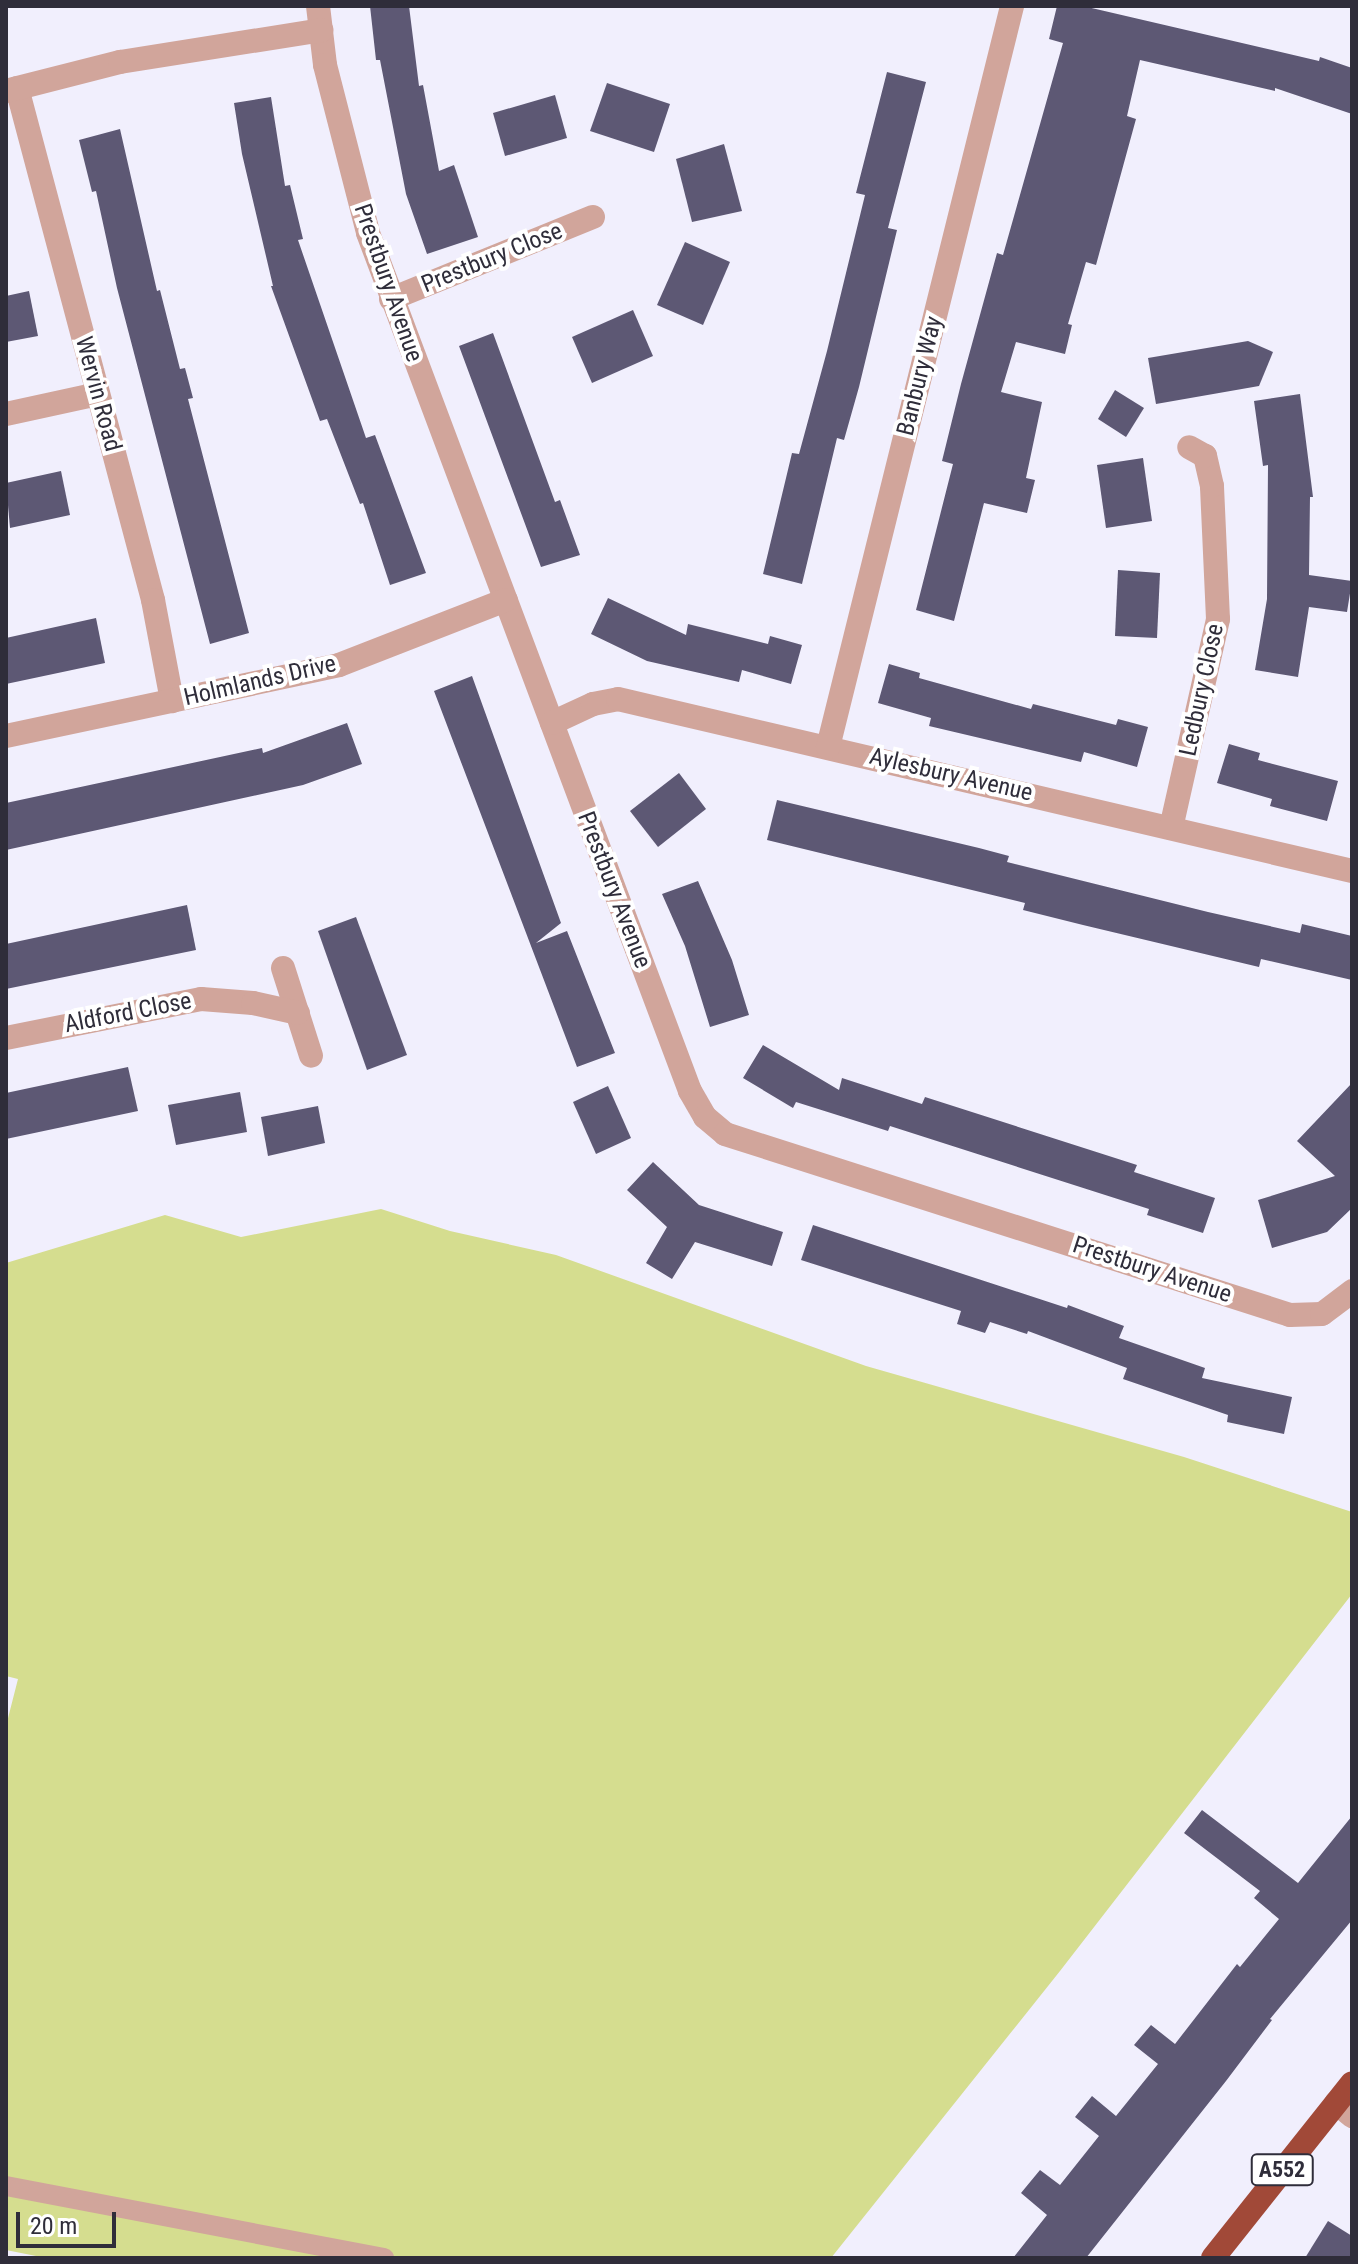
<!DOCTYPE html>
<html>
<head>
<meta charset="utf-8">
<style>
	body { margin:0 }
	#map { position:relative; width:1358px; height:2264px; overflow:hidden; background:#f1effd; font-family:"Roboto Condensed",sans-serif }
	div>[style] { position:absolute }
	.green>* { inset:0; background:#d5dd8f }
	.building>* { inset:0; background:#5d5874 }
	.lane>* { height:20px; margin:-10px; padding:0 10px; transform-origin:10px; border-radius:10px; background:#d1a59b }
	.street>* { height:24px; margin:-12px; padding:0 12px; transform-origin:12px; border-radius:12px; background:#d1a59b }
	.highway>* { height:24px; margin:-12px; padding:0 12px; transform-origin:12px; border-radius:12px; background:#a14938 }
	span { translate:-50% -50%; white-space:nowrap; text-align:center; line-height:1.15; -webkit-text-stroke:8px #fff; paint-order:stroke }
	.shield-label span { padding:2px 6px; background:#fff; border:2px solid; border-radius:6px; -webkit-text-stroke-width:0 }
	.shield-label { font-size:22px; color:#2f2d3a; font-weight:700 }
	.street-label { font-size:24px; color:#2f2d3a }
	.frame { position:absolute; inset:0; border:8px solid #2f2d3a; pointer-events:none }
	.scale { position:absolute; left:16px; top:2212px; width:100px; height:36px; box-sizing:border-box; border:4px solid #2f2d3a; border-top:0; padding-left:10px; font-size:24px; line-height:28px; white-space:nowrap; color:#2f2d3a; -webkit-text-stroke:6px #fff; paint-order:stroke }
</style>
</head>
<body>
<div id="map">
	<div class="green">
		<div style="clip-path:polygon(381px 1209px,450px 1231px,556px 1255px,866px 1366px,1184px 1457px,1352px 1512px,1352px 1594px,1060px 1971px,831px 2258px,46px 2258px,6px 2250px,6px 1726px,18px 1679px,6px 1676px,6px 1263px,165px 1215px,241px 1237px)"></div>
	</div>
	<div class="building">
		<div style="clip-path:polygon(370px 6px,409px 6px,419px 86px,423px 85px,439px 171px,454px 165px,478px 237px,427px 254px,406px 194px,380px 60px,376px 60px)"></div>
		<div style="clip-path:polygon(1057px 6px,1083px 6px,1319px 61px,1320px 57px,1352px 68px,1352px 114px,1275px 88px,1275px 91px,1140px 60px,1127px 116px,1136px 119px,1096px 265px,1086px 262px,1068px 324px,1072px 325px,1065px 354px,1016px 342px,1001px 392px,1042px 402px,1026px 478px,1035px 480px,1027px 513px,984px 503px,954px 621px,916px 610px,953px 464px,942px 461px,961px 384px,997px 253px,1003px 255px,1063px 43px,1049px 39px)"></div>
		<div style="clip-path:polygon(887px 72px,926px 82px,888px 228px,897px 230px,859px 387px,844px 440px,837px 438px,802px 584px,763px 574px,792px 453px,799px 454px,827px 351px,865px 195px,856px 193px)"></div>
		<div style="clip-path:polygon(607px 83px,670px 104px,654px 152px,590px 131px)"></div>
		<div style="clip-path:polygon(555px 95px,567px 138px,505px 156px,493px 113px)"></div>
		<div style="clip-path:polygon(271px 97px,285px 186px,290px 185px,303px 239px,298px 240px,366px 438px,375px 435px,426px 573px,390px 585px,363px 503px,360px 504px,327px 419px,320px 421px,271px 286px,273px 286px,242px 154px,234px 103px)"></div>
		<div style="clip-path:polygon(120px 129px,157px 291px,160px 290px,180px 369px,185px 368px,193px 398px,188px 399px,249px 633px,210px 644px,117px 288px,96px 191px,92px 192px,79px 140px)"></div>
		<div style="clip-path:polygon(724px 144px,742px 211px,692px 222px,676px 159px)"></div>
		<div style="clip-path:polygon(685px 242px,730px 262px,703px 325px,657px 305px)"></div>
		<div style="clip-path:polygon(29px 291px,38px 336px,6px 342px,6px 296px)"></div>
		<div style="clip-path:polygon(633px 310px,653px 356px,592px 383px,572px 337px)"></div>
		<div style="clip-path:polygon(493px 333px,555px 502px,560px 500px,580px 555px,541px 567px,459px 346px)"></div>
		<div style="clip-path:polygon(1248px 341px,1273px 352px,1259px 386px,1156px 404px,1148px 358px)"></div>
		<div style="clip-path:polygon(1115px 390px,1144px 408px,1126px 437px,1098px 419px)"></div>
		<div style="clip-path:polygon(1300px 394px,1313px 497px,1310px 497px,1309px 575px,1352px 581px,1347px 612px,1309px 607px,1298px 677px,1255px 670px,1267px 599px,1268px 465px,1263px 466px,1254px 401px)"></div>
		<div style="clip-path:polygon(1143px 458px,1152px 521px,1106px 528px,1097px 465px)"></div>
		<div style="clip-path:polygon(61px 471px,70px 515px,10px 528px,6px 483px)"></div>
		<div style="clip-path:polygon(1118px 570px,1160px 573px,1157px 638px,1115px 636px)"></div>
		<div style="clip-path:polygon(608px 598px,686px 635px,688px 624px,768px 644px,770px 636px,802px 645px,791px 684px,742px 670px,739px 682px,647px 661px,591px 634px)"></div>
		<div style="clip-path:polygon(96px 618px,105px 663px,6px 684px,6px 638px)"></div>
		<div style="clip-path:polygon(889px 664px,920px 673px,919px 678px,1031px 709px,1033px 704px,1116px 725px,1118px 719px,1148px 727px,1137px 767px,1084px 752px,1081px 762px,929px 726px,931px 718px,878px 703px)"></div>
		<div style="clip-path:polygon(472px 676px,561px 923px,536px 943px,567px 931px,615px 1053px,577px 1067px,434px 691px)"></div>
		<div style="clip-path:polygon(347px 723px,362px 764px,303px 785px,6px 850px,6px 803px,262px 748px,263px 753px)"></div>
		<div style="clip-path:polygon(1229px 744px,1260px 753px,1258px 760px,1338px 781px,1327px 821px,1270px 806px,1272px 799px,1217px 783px)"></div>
		<div style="clip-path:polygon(679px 773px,706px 809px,658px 847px,630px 811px)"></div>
		<div style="clip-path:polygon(777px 800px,979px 848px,1009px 856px,1007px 862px,1208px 912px,1300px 933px,1302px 924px,1352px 936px,1352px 980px,1261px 959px,1259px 967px,1083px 925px,1023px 910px,1025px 903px,767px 840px)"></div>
		<div style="clip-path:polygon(698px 881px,732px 960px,749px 1015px,710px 1027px,685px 946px,662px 894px)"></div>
		<div style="clip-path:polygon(187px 905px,196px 950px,6px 989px,6px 944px)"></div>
		<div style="clip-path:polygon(356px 917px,407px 1055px,367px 1070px,318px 931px)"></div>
		<div style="clip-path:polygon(763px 1045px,839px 1090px,842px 1078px,922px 1104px,925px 1097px,1137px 1165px,1134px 1172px,1215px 1198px,1203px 1233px,1147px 1215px,1149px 1209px,890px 1126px,888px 1131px,796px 1102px,793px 1108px,743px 1078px)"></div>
		<div style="clip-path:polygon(128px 1067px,138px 1111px,6px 1139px,6px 1093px)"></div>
		<div style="clip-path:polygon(1352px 1083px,1352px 1208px,1327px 1232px,1272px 1248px,1258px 1200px,1335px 1176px,1297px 1141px)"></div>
		<div style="clip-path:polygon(608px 1086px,631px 1138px,596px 1154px,573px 1102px)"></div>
		<div style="clip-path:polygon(240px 1092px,247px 1132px,176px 1145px,168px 1105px)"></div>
		<div style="clip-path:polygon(318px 1106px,325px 1143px,268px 1156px,261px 1117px)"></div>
		<div style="clip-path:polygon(653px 1162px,699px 1205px,783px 1232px,772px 1266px,695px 1242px,672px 1279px,646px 1263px,667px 1227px,627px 1190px)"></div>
		<div style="clip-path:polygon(813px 1225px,1067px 1308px,1068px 1305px,1124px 1326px,1119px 1338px,1205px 1368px,1202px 1378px,1292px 1397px,1284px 1434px,1227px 1422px,1228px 1415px,1123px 1379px,1127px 1368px,1028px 1331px,1027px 1334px,990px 1322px,985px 1333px,957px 1324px,961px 1311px,801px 1260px)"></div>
		<div style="clip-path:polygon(1202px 1810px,1298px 1883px,1352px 1816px,1352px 1920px,1270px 2019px,1272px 2020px,1226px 2081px,1086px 2258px,1013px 2258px,1047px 2215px,1021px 2193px,1040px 2170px,1060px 2185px,1099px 2136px,1075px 2117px,1092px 2096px,1116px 2116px,1158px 2064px,1134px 2045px,1151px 2025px,1175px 2044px,1237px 1964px,1240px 1967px,1279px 1919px,1254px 1898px,1260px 1891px,1184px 1833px)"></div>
		<div style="clip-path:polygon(1328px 2221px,1352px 2236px,1352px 2258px,1305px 2258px)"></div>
	</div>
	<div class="lane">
		<div style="left:6px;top:2186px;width:385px;rotate:10.8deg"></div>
	</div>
	<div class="street">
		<div style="left:318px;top:6px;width:59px;rotate:83.2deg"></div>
		<div style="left:325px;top:65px;width:173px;rotate:75.6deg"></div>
		<div style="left:368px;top:233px;width:916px;rotate:69.43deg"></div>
		<div style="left:690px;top:1091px;width:30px;rotate:60deg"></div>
		<div style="left:705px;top:1117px;width:26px;rotate:40deg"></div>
		<div style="left:725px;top:1134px;width:593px;rotate:17.76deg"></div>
		<div style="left:1290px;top:1315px;width:32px;rotate:-2deg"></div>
		<div style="left:1322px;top:1314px;width:38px;rotate:-37deg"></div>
		<div style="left:17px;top:88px;width:530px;rotate:75.12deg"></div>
		<div style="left:153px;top:600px;width:103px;rotate:79.3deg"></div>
		<div style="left:6px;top:91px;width:118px;rotate:-14.3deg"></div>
		<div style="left:120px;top:62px;width:204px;rotate:-9deg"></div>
		<div style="left:391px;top:299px;width:218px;rotate:-22.1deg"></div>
		<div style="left:6px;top:414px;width:94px;rotate:-12.3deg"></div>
		<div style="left:552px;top:723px;width:45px;rotate:-24.9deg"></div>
		<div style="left:593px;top:704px;width:25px;rotate:-11deg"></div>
		<div style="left:618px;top:699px;width:754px;rotate:13.19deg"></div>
		<div style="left:6px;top:736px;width:340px;rotate:-12deg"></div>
		<div style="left:339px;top:665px;width:179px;rotate:-21.3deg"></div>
		<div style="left:828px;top:747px;width:764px;rotate:-76.05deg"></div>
		<div style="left:1171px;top:828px;width:214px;rotate:-77.3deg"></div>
		<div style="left:1218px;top:619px;width:133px;rotate:-92.6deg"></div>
		<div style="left:1212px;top:486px;width:31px;rotate:-103deg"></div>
		<div style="left:1205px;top:456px;width:18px;rotate:-151deg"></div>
		<div style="left:283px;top:968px;width:92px;rotate:72.3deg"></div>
		<div style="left:6px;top:1038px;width:199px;rotate:-11.3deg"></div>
		<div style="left:201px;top:999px;width:52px;rotate:4.4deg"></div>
		<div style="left:253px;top:1003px;width:46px;rotate:12.5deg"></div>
		<div style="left:1336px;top:2103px;width:21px;rotate:39deg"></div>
	</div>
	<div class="highway">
		<div style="left:1213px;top:2258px;width:223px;rotate:-51.5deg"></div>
	</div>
	<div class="shield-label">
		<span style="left:1282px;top:2170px">A552</span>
	</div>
	<div class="street-label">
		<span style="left:492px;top:258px;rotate:-22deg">Prestbury Close</span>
		<span style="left:388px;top:283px;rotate:71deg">Prestbury Avenue</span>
		<span style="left:920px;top:376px;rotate:-76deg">Banbury Way</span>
		<span style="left:98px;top:394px;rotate:75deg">Wervin Road</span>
		<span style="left:260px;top:681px;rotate:-13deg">Holmlands Drive</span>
		<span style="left:1202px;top:690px;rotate:-78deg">Ledbury Close</span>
		<span style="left:951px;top:775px;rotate:13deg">Aylesbury Avenue</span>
		<span style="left:614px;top:890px;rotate:69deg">Prestbury Avenue</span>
		<span style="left:128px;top:1013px;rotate:-11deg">Aldford Close</span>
		<span style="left:1152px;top:1270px;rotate:18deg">Prestbury Avenue</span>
	</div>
	<div class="frame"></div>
	<div class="scale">20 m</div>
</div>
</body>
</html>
